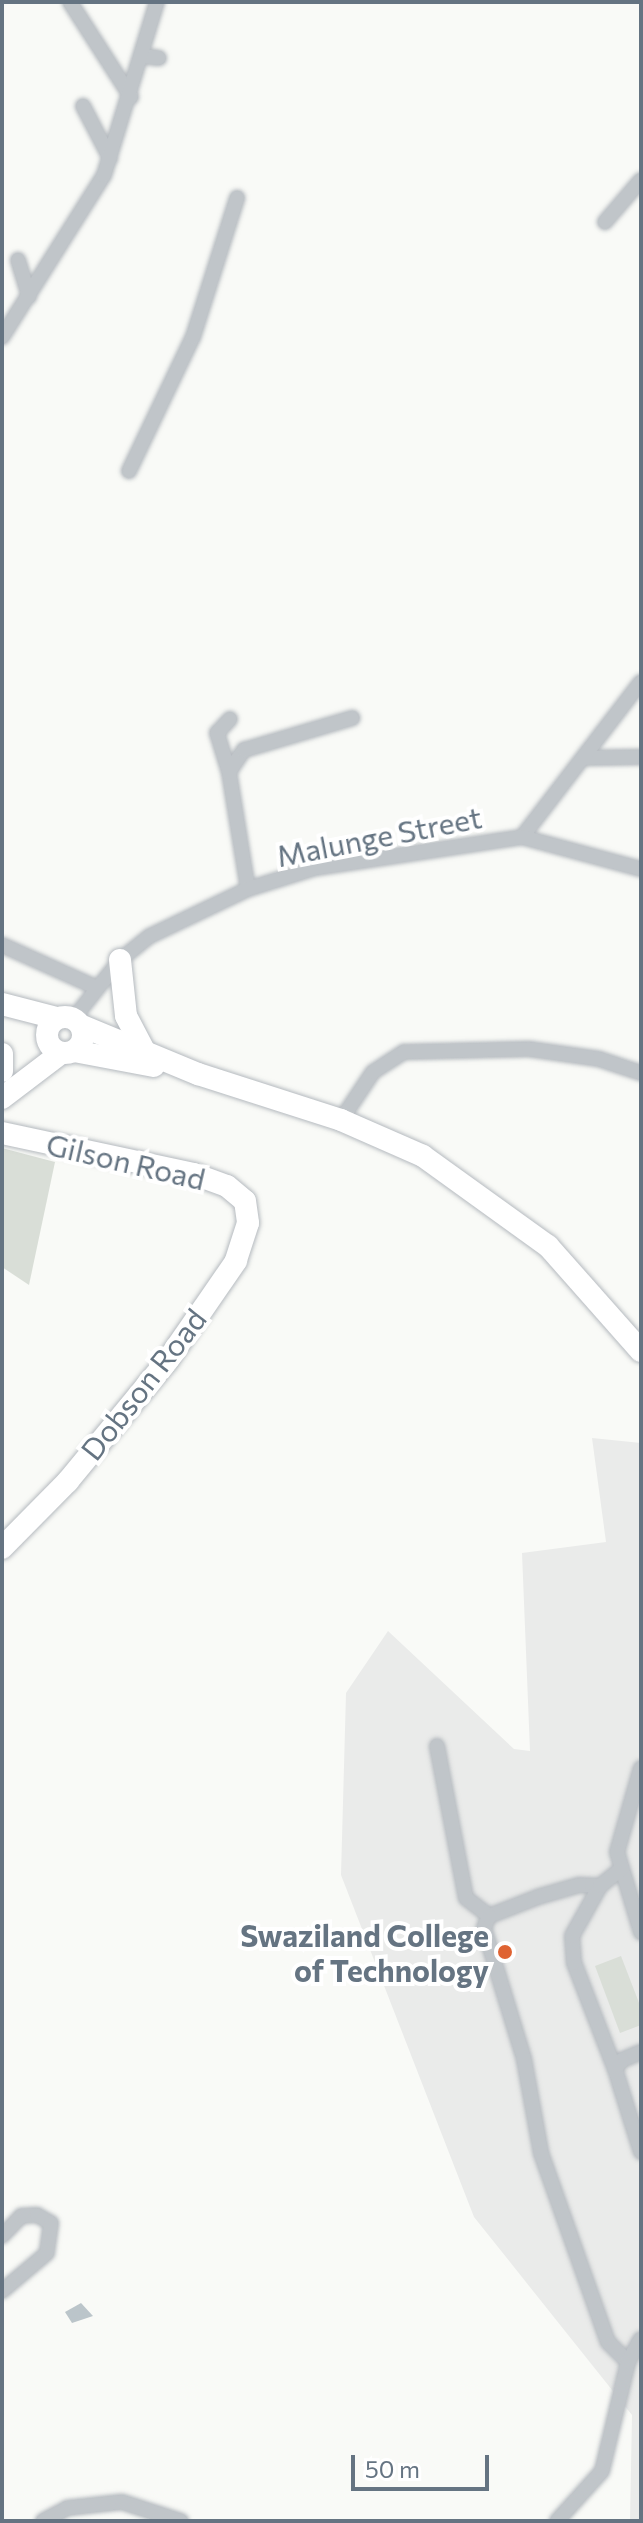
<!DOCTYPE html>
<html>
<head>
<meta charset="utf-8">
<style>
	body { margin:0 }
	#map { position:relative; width:643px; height:2523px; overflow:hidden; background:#f9faf7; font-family:Commissioner,sans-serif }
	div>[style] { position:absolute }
	.built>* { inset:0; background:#eaebea }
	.green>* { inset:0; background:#d9ded7 }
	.water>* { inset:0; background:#bbc5ca }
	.roads { filter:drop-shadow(0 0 2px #b5babf) drop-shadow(0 0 2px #b5babf) }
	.street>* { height:14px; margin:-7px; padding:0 7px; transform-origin:7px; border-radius:7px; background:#c0c5c9 }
	.secondary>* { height:22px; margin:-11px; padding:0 11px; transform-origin:11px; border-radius:11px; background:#fff }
	.secondary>.ring { margin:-11px; padding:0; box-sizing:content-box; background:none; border:22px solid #fff; border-radius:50% }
	.dots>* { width:22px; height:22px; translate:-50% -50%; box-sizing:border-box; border:4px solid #fff; border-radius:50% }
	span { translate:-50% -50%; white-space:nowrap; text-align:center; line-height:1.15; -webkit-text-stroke:8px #fff; paint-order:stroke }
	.street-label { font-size:30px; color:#657482 }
	.poi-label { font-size:30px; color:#657482; font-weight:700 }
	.right { translate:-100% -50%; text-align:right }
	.frame { position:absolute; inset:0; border:4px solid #657482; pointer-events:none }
	.scale { position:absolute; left:351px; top:2455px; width:138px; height:36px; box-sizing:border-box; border:4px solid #657482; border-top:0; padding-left:10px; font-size:24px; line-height:28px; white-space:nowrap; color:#657482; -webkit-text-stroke:6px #fff; paint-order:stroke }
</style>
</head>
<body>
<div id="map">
	<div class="built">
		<div style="clip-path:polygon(592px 1438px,641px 1443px,641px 2521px,630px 2521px,632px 2415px,474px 2217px,341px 1875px,346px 1693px,388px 1631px,514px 1749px,530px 1751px,522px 1553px,606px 1542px)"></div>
	</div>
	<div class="green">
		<div style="clip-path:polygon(2px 1148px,55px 1162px,29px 1285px,2px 1267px)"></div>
		<div style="clip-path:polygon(621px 1956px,641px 2008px,641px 2025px,620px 2033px,595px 1966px)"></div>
	</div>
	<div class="water">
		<div style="clip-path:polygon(81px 2303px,93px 2316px,72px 2323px,65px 2312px)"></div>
	</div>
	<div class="roads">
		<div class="street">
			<div style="left:70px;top:2px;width:113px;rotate:57.3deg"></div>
			<div style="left:142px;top:56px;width:17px;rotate:7deg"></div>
			<div style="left:83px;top:106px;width:59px;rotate:62.6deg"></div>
			<div style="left:605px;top:222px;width:55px;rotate:-49.4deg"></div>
			<div style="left:18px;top:260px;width:38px;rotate:73deg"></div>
			<div style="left:2px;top:337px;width:191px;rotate:-57.8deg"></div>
			<div style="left:104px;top:175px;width:181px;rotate:-73deg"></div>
			<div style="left:129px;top:471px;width:148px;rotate:-64.5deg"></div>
			<div style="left:193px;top:337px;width:146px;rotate:-72.4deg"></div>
			<div style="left:584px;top:758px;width:57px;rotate:-1deg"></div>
			<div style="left:229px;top:772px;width:41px;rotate:-107.1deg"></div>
			<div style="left:217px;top:733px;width:19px;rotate:-47deg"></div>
			<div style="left:522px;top:837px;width:195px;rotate:-52.5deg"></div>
			<div style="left:248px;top:889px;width:119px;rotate:-99.2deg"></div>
			<div style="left:229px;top:772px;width:27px;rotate:-56deg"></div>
			<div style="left:244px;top:750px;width:113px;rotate:-16.5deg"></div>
			<div style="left:2px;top:945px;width:102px;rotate:24.3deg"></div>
			<div style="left:74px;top:1018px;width:74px;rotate:-51.6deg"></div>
			<div style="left:120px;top:960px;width:38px;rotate:-39deg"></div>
			<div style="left:150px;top:936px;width:109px;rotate:-25.6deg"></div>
			<div style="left:248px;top:889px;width:70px;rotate:-17.4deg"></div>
			<div style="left:315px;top:868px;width:209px;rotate:-8.5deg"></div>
			<div style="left:522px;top:837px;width:123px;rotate:15.1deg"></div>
			<div style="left:341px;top:1120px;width:58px;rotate:-56.3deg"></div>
			<div style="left:373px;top:1072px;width:37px;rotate:-33deg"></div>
			<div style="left:404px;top:1052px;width:125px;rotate:-1.4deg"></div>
			<div style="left:529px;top:1049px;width:71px;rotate:8.1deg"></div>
			<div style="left:599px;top:1059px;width:44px;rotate:18.4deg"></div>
			<div style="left:437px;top:1746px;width:155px;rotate:79.2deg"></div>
			<div style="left:466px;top:1898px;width:29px;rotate:38deg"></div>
			<div style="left:641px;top:1768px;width:87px;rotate:105.9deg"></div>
			<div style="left:617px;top:1852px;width:84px;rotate:73.3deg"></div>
			<div style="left:600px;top:1886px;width:21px;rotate:-177deg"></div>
			<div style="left:579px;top:1885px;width:43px;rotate:163.7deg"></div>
			<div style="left:538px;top:1897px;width:53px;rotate:158.8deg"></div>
			<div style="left:489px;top:1916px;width:13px;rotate:113deg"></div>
			<div style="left:484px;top:1928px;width:137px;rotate:73deg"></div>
			<div style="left:524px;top:2059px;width:96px;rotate:79.7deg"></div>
			<div style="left:541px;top:2153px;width:201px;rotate:70.5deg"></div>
			<div style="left:608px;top:2342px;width:28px;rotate:45deg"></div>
			<div style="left:641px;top:2052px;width:21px;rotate:157deg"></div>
			<div style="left:622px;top:2060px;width:11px;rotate:128deg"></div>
			<div style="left:615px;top:2069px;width:87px;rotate:72.6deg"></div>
			<div style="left:615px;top:2069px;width:114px;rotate:-111.1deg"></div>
			<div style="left:574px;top:1963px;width:27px;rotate:-94deg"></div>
			<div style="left:572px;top:1936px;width:57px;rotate:-60.8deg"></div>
			<div style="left:600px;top:1886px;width:28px;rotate:-39deg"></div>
			<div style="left:2px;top:2236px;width:28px;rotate:-46deg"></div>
			<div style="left:21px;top:2216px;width:16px;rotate:-4deg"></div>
			<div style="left:37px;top:2215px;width:16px;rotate:30deg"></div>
			<div style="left:51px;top:2223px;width:30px;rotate:98deg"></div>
			<div style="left:47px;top:2253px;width:59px;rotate:139.8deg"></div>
			<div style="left:43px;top:2521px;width:27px;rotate:-28deg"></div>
			<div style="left:67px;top:2508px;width:55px;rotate:-6.2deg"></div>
			<div style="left:122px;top:2502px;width:62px;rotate:17.9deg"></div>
			<div style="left:557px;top:2521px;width:67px;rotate:-48deg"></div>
			<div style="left:602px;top:2471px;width:112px;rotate:-76.6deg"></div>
			<div style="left:628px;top:2362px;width:26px;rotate:-61deg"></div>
		</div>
		<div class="secondary">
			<div style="left:120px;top:960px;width:56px;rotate:83.9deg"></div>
			<div style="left:126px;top:1016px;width:41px;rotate:62.2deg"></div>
			<div style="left:2px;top:1004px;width:56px;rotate:14.5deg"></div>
			<div class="ring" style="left:47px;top:1017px;width:14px;height:14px"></div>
			<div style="left:82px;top:1026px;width:126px;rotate:22.5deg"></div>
			<div style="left:198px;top:1074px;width:150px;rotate:17.8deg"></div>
			<div style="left:341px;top:1120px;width:90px;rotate:23.7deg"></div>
			<div style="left:423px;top:1156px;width:154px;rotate:35.8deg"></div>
			<div style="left:548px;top:1246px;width:140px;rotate:48.5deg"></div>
			<div style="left:74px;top:1051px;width:81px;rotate:10.6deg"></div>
			<div style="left:2px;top:1054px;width:17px;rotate:90deg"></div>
			<div style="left:2px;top:1098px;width:74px;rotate:-37.3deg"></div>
			<div style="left:2px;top:1133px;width:196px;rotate:12.1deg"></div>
			<div style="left:194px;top:1174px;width:35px;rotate:20deg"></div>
			<div style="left:227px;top:1186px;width:23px;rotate:40deg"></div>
			<div style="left:245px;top:1201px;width:22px;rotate:82deg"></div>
			<div style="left:248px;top:1223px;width:40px;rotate:108deg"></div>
			<div style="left:236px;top:1261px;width:121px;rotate:124.6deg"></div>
			<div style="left:167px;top:1361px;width:156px;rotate:129.5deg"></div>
			<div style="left:68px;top:1481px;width:94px;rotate:134.6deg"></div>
		</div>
	</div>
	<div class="dots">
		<div style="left:505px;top:1952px;background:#df6332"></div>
	</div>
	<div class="street-label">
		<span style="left:379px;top:836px;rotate:-11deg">Malunge Street</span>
		<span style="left:126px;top:1161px;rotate:13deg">Gilson Road</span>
		<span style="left:143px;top:1384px;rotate:-52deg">Dobson Road</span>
	</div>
	<div class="poi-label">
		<span class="right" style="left:489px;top:1952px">Swaziland College<br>of Technology</span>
	</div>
	<div class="frame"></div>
	<div class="scale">50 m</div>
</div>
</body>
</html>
